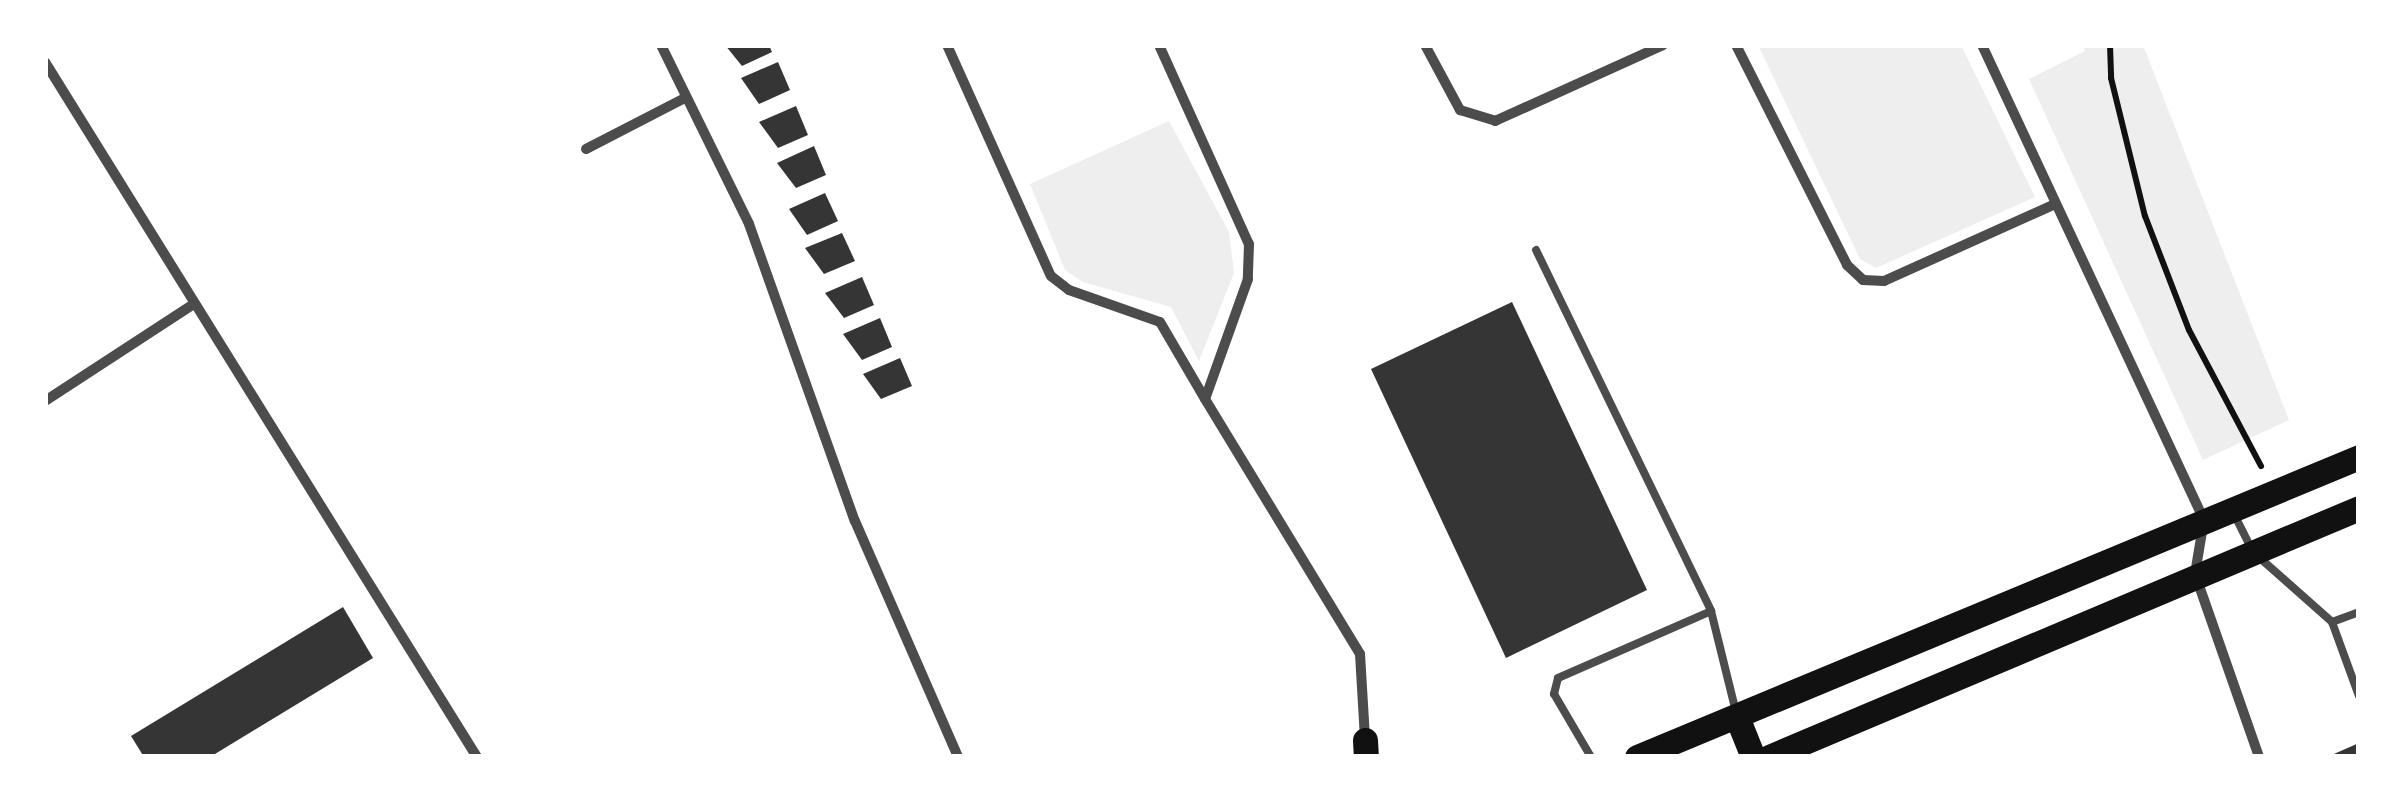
<!DOCTYPE html>
<html>
<head>
<meta charset="utf-8">
<style>
	body { margin:0 }
	#map { position:relative; width:2404px; height:802px; overflow:hidden; background:#fff; font-family:Barlow,sans-serif }
	div>[style] { position:absolute }
	.green>* { inset:0; background:#eee }
	.building>* { inset:0; background:#353535 }
	.path>* { height:6px; margin:-3px; padding:0 3px; transform-origin:3px; border-radius:3px; background:#111 }
	.service>* { height:8px; margin:-4px; padding:0 4px; transform-origin:4px; border-radius:4px; background:#4c4c4c }
	.minor>* { height:10px; margin:-5px; padding:0 5px; transform-origin:5px; border-radius:5px; background:#4c4c4c }
	.primary>* { height:25px; margin:-12.5px; padding:0 12.5px; transform-origin:12.5px; border-radius:12.5px; background:#111 }
	span { translate:-50% -50%; white-space:nowrap; text-align:center; line-height:1.15; -webkit-text-stroke:8px #fff; paint-order:stroke }
	.frame { position:absolute; inset:0; border:48px solid #fff; pointer-events:none }
</style>
</head>
<body>
<div id="map">
	<div class="green">
		<div style="clip-path:polygon(1758px 45px,1961px 45px,2035px 197px,1876px 268px,1860px 259px)"></div>
		<div style="clip-path:polygon(2083px 45px,2143px 45px,2289px 420px,2203px 460px,2029px 79px,2085px 51px)"></div>
		<div style="clip-path:polygon(1169px 121px,1229px 232px,1234px 273px,1199px 361px,1171px 307px,1083px 282px,1065px 270px,1030px 184px)"></div>
	</div>
	<div class="building">
		<div style="clip-path:polygon(725px 45px,769px 45px,772px 52px,742px 66px)"></div>
		<div style="clip-path:polygon(778px 62px,790px 90px,759px 104px,741px 78px)"></div>
		<div style="clip-path:polygon(796px 106px,808px 135px,778px 148px,759px 122px)"></div>
		<div style="clip-path:polygon(814px 146px,826px 175px,796px 188px,777px 163px)"></div>
		<div style="clip-path:polygon(825px 193px,838px 221px,807px 235px,789px 209px)"></div>
		<div style="clip-path:polygon(842px 233px,855px 261px,824px 274px,805px 248px)"></div>
		<div style="clip-path:polygon(862px 277px,874px 305px,844px 318px,825px 293px)"></div>
		<div style="clip-path:polygon(1512px 302px,1647px 590px,1506px 658px,1371px 369px)"></div>
		<div style="clip-path:polygon(880px 318px,892px 347px,862px 360px,843px 334px)"></div>
		<div style="clip-path:polygon(900px 358px,912px 386px,881px 399px,863px 374px)"></div>
		<div style="clip-path:polygon(343px 607px,373px 658px,210px 757px,144px 757px,131px 736px)"></div>
		<div style="clip-path:polygon(2359px 743px,2359px 757px,2327px 757px)"></div>
	</div>
	<div class="path">
		<div style="left:2110px;top:45px;width:33px;rotate:88deg"></div>
		<div style="left:2111px;top:78px;width:142px;rotate:76.2deg"></div>
		<div style="left:2145px;top:216px;width:122px;rotate:68.9deg"></div>
		<div style="left:2189px;top:330px;width:154px;rotate:62.1deg"></div>
	</div>
	<div class="service">
		<div style="left:1536px;top:250px;width:401px;rotate:64.1deg"></div>
		<div style="left:1711px;top:611px;width:104px;rotate:76.1deg"></div>
		<div style="left:2235px;top:516px;width:40px;rotate:63.4deg"></div>
		<div style="left:2253px;top:552px;width:106px;rotate:41.5deg"></div>
		<div style="left:2332px;top:622px;width:29px;rotate:-20deg"></div>
		<div style="left:2332px;top:622px;width:79px;rotate:70deg"></div>
		<div style="left:1591px;top:757px;width:73px;rotate:-120.4deg"></div>
		<div style="left:1554px;top:694px;width:16px;rotate:-76deg"></div>
		<div style="left:1558px;top:678px;width:167px;rotate:-23.6deg"></div>
	</div>
	<div class="minor">
		<div style="left:661px;top:45px;width:199px;rotate:63.8deg"></div>
		<div style="left:749px;top:224px;width:315px;rotate:70.4deg"></div>
		<div style="left:855px;top:521px;width:257px;rotate:66.4deg"></div>
		<div style="left:947px;top:45px;width:253px;rotate:65.8deg"></div>
		<div style="left:1051px;top:276px;width:23px;rotate:38deg"></div>
		<div style="left:1069px;top:290px;width:96px;rotate:19.4deg"></div>
		<div style="left:1160px;top:322px;width:89px;rotate:59.7deg"></div>
		<div style="left:1159px;top:45px;width:218px;rotate:65.7deg"></div>
		<div style="left:1249px;top:244px;width:35px;rotate:92deg"></div>
		<div style="left:1248px;top:279px;width:127px;rotate:109.7deg"></div>
		<div style="left:1205px;top:399px;width:298px;rotate:58.7deg"></div>
		<div style="left:1360px;top:654px;width:84px;rotate:86.6deg"></div>
		<div style="left:1425px;top:45px;width:74px;rotate:61.7deg"></div>
		<div style="left:1460px;top:110px;width:37px;rotate:17deg"></div>
		<div style="left:1495px;top:121px;width:184px;rotate:-24.3deg"></div>
		<div style="left:1736px;top:45px;width:246px;rotate:63.2deg"></div>
		<div style="left:1847px;top:265px;width:22px;rotate:43deg"></div>
		<div style="left:1863px;top:280px;width:21px;rotate:3deg"></div>
		<div style="left:1884px;top:281px;width:188px;rotate:-24.2deg"></div>
		<div style="left:1982px;top:45px;width:524px;rotate:64.95deg"></div>
		<div style="left:2204px;top:520px;width:55px;rotate:99.5deg"></div>
		<div style="left:2195px;top:574px;width:194px;rotate:70.7deg"></div>
		<div style="left:45px;top:62px;width:818px;rotate:58.14deg"></div>
		<div style="left:586px;top:149px;width:111px;rotate:-27.3deg"></div>
		<div style="left:45px;top:401px;width:178px;rotate:-33.1deg"></div>
	</div>
	<div class="primary">
		<div style="left:1737px;top:717px;width:43px;rotate:68.2deg"></div>
		<div style="left:1365px;top:740px;width:17px;rotate:87deg"></div>
		<div style="left:1637px;top:757px;width:782px;rotate:-22.56deg"></div>
		<div style="left:1769px;top:757px;width:640px;rotate:-22.88deg"></div>
	</div>
	<div class="frame"></div>
</div>
</body>
</html>
